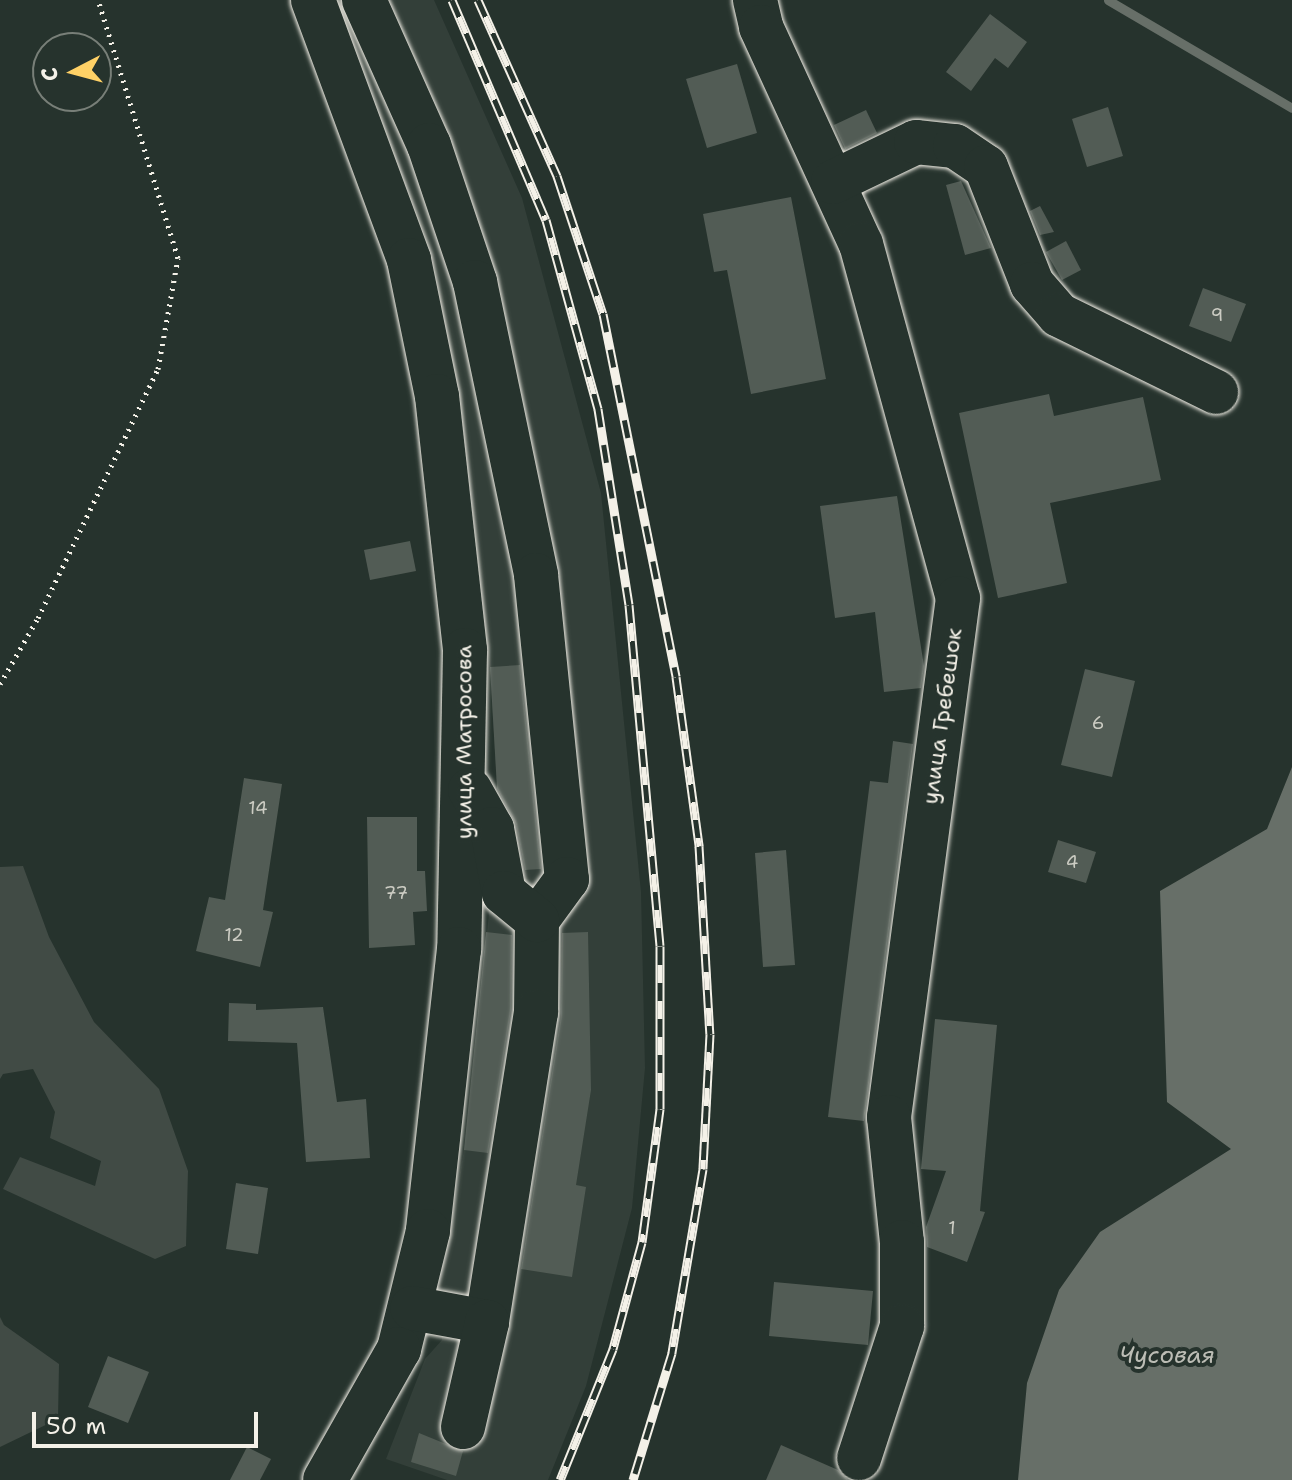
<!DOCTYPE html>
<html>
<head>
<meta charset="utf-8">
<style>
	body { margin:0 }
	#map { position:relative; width:1292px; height:1480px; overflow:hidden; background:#26332d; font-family:"Shantell Sans",sans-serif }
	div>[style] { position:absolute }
	.built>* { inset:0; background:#333f39 }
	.green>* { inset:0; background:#414b45 }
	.water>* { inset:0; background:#676f68 }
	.stream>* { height:9px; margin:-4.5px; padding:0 4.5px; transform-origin:4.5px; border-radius:4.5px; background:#676f68 }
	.building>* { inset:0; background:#525c55 }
	.path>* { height:5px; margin-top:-2.5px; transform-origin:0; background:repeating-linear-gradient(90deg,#f4f1e8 0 2px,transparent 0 8px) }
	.roads { filter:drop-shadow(0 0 2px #f4f1e8) drop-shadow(0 0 2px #f4f1e8) }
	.minor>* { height:44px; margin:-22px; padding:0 22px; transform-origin:22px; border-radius:22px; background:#26332d }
	.rail>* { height:9px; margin-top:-4.5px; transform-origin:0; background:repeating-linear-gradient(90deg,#26332d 0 18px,#f4f1e8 0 36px); box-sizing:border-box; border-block:2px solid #f4f1e8 }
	span { translate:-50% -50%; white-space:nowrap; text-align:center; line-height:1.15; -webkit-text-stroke:8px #26332d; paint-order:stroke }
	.number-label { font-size:18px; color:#ccccc3 }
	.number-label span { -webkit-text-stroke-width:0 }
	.street-label { font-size:22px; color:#f4f1e8 }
	.water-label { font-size:24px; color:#bcbdb5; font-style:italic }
	.north { position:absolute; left:32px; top:32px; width:80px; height:80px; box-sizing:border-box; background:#26332d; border:2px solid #787f78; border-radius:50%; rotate:264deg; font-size:22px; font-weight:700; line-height:32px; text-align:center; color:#f4f1e8 }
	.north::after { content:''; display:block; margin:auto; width:28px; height:36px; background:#ffd166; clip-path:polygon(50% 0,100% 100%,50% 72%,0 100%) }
	.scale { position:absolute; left:32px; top:1412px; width:226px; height:36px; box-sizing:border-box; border:4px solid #f4f1e8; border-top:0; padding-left:10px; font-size:24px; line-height:28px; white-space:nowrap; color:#f4f1e8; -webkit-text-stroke:6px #26332d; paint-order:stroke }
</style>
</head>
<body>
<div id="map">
	<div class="built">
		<div style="clip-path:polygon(330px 0,434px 0,522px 198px,601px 493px,641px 892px,645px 1068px,632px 1208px,586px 1386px,548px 1480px,447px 1480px,386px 1459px,425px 1359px,442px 1340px,438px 1264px,444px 1263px,464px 1150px,499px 819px,490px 667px,436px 272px,422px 225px)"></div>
	</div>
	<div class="green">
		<div style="clip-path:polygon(23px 866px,49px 937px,94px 1022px,159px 1089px,188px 1171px,186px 1246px,155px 1259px,3px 1189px,20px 1157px,95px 1186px,101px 1161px,50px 1138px,55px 1112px,33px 1069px,3px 1074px,0 1079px,0 867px)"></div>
		<div style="clip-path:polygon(0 1317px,4px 1325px,59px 1364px,58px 1419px,0 1447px)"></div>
	</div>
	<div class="water">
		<div style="clip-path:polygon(1292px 767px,1292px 1480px,1018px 1480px,1027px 1383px,1059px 1290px,1100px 1232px,1231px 1149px,1167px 1102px,1160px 891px,1267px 829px)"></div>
	</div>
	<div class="stream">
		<div style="left:1108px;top:0;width:213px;rotate:30.4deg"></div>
	</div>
	<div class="building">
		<div style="clip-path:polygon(990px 14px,1027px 42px,1008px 68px,995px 58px,971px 91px,946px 72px)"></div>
		<div style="clip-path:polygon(737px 64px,757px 133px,707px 148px,686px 79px)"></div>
		<div style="clip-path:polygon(1108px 107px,1123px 156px,1087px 167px,1072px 119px)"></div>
		<div style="clip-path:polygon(866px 110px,877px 133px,845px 149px,834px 125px)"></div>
		<div style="clip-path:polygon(961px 181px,991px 248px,965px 255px,946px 185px)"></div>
		<div style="clip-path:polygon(791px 197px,826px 379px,751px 394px,727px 270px,714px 272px,703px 214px)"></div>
		<div style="clip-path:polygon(1040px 206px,1054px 232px,1040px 235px,1030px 211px)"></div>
		<div style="clip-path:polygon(1066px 241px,1081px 270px,1062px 280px,1046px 252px)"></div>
		<div style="clip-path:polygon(1203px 288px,1246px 304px,1231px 342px,1189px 326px)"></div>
		<div style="clip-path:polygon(1049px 394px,1054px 416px,1143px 397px,1161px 480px,1050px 503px,1067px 583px,998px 598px,959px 413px)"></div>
		<div style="clip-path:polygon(897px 496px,924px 666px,921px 688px,884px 692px,875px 612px,835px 618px,820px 506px)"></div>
		<div style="clip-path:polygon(410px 541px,416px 571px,370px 580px,364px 550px)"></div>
		<div style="clip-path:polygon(520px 665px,541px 869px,525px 870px,516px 824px,497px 788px,490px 667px)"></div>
		<div style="clip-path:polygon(1085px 669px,1135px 681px,1112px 777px,1061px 765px)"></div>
		<div style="clip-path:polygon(893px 741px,913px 744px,864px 1121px,828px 1117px,870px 781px,888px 783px)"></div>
		<div style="clip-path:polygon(244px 778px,282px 784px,263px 910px,273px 912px,260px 967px,196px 951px,209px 897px,225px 900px)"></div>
		<div style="clip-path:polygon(367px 817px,417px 817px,417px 871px,425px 871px,427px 911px,413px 912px,415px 945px,369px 948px)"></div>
		<div style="clip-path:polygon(1058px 840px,1096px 852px,1086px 883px,1048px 872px)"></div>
		<div style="clip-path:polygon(786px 850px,795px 965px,763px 967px,755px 853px)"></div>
		<div style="clip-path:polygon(486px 932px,512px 935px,511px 1010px,488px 1153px,464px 1150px)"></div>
		<div style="clip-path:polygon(588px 932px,591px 1090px,576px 1185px,586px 1187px,572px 1277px,521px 1269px,561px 1016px,562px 933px)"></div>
		<div style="clip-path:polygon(229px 1003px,256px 1004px,256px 1010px,323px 1007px,337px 1102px,366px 1099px,370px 1158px,306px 1162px,297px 1043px,228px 1041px)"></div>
		<div style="clip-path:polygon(935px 1019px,997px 1025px,980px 1211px,985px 1212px,967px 1262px,927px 1247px,926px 1227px,946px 1171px,921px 1169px)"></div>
		<div style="clip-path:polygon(236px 1183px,268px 1188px,258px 1254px,226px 1249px)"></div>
		<div style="clip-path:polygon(774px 1282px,873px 1291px,868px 1345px,769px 1336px)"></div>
		<div style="clip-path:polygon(108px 1356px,149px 1372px,128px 1423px,88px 1407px)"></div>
		<div style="clip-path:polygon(419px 1433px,463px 1451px,456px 1476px,411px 1462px)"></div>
		<div style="clip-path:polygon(781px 1445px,838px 1470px,848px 1480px,766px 1480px)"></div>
		<div style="clip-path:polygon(247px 1447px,271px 1459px,260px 1480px,230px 1480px)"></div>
	</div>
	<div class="path">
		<div style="left:0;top:684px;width:76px;rotate:-60.1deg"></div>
		<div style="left:38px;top:618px;width:276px;rotate:-64.3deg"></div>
		<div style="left:158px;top:369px;width:113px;rotate:-79.8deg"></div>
		<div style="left:178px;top:258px;width:270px;rotate:-107.2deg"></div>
	</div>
	<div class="roads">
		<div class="minor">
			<div style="left:313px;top:0;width:277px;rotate:69.7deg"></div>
			<div style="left:409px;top:260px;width:139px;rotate:78.4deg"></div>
			<div style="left:437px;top:396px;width:256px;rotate:83.7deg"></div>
			<div style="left:465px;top:650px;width:299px;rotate:91.1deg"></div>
			<div style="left:459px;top:949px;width:284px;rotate:96.3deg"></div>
			<div style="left:428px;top:1231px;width:122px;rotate:103.8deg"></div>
			<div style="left:399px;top:1349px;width:150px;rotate:119.5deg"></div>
			<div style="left:364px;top:0;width:159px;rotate:65.9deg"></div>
			<div style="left:429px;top:145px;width:145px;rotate:71.4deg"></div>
			<div style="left:475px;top:282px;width:299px;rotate:78.2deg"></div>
			<div style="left:536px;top:575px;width:306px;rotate:84.2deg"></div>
			<div style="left:567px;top:879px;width:51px;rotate:126.2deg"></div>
			<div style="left:537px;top:920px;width:92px;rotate:90.6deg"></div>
			<div style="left:536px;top:1012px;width:314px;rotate:99deg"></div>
			<div style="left:487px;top:1322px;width:76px;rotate:-169.4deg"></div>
			<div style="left:755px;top:0;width:28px;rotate:77deg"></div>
			<div style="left:761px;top:27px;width:239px;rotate:65.3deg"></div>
			<div style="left:861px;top:244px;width:367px;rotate:74.7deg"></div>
			<div style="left:958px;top:598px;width:524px;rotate:97.57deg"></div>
			<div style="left:889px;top:1117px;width:126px;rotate:84.1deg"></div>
			<div style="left:902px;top:1242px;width:84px;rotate:90deg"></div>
			<div style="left:902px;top:1326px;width:139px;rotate:108deg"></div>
			<div style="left:833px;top:182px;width:92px;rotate:-25.7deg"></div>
			<div style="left:916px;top:142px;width:39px;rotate:6deg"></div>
			<div style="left:955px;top:146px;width:37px;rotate:34deg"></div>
			<div style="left:986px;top:167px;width:126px;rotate:68.5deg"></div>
			<div style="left:1032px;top:284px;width:41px;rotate:48.9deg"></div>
			<div style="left:1059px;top:315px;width:175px;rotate:26.1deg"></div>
			<div style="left:470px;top:790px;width:45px;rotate:60.6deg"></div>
			<div style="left:492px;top:829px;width:65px;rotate:79.4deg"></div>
			<div style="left:504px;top:893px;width:43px;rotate:39.3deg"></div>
			<div style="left:463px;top:1427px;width:108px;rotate:-77.1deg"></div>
		</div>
	</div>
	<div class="rail">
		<div style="left:452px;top:0;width:239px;rotate:66.9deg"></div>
		<div style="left:546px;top:220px;width:196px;rotate:74.6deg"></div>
		<div style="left:598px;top:409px;width:198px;rotate:81deg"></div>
		<div style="left:629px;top:605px;width:342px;rotate:84.8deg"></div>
		<div style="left:660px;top:946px;width:163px;rotate:90deg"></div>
		<div style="left:660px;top:1109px;width:134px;rotate:97.7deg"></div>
		<div style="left:642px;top:1242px;width:111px;rotate:105.2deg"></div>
		<div style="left:613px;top:1349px;width:141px;rotate:112deg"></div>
		<div style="left:478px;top:0;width:193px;rotate:65.8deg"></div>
		<div style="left:557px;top:176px;width:145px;rotate:71.6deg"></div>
		<div style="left:603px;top:314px;width:370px;rotate:78.6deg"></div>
		<div style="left:676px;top:677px;width:171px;rotate:82.2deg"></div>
		<div style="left:699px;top:846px;width:188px;rotate:86.7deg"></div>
		<div style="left:710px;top:1034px;width:135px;rotate:93deg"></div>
		<div style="left:703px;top:1169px;width:187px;rotate:99.6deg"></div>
		<div style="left:672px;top:1353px;width:133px;rotate:107.1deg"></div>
	</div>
	<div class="number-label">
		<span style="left:1217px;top:315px">9</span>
		<span style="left:1098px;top:723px">6</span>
		<span style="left:258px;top:808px">14</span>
		<span style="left:1072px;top:862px">4</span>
		<span style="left:396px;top:893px">77</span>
		<span style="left:234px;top:935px">12</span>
		<span style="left:952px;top:1228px">1</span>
	</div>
	<div class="street-label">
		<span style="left:942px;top:716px;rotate:-82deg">улица Гребешок</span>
		<span style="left:464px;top:742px;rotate:-90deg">улица Матросова</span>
	</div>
	<div class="water-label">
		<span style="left:1167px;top:1356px">Чусовая</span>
	</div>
	<div class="north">С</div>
	<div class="scale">50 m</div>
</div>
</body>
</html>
